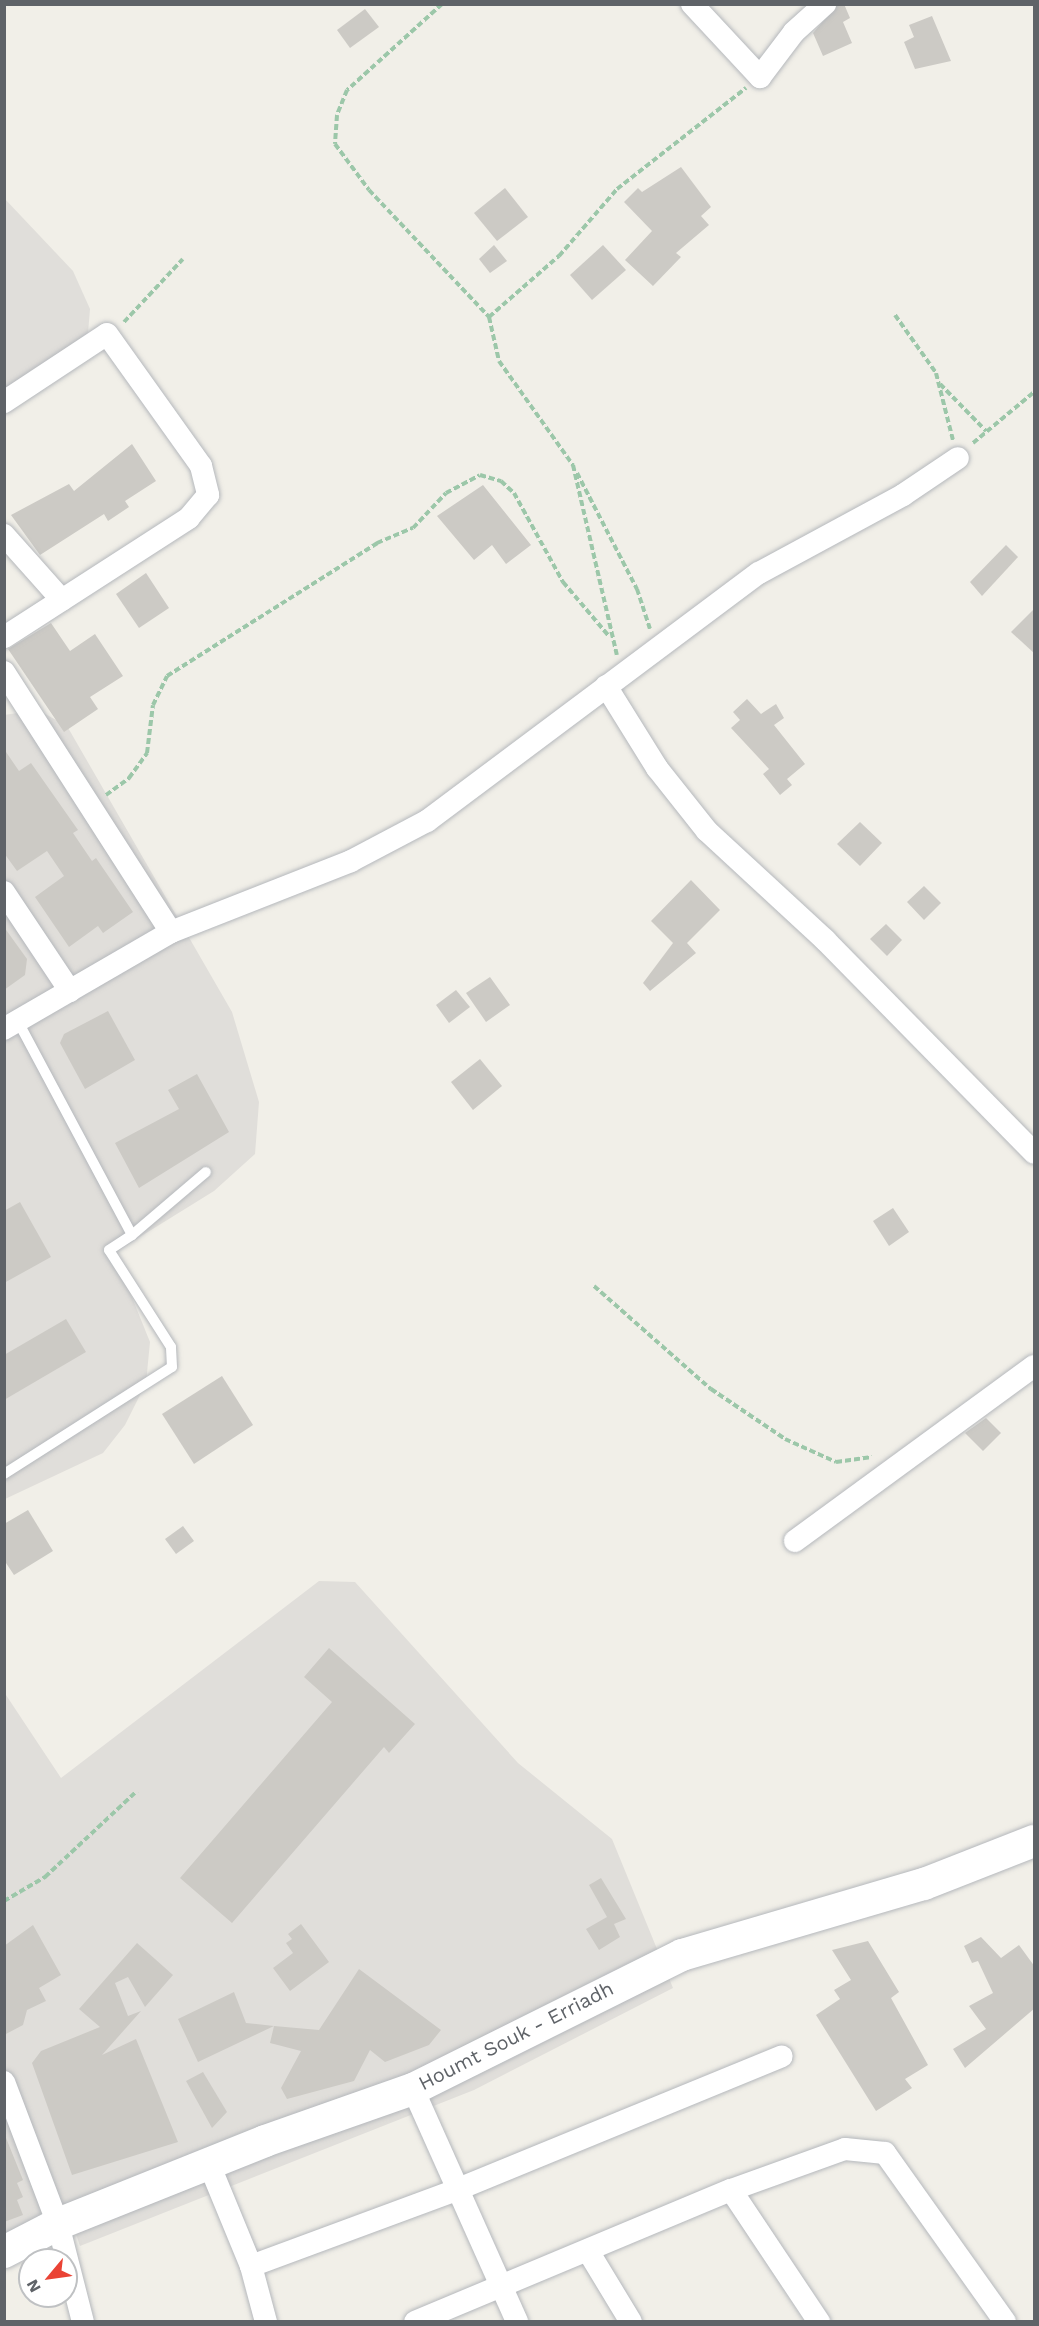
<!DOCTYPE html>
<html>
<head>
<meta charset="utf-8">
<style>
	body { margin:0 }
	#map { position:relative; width:1039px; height:2326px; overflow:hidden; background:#f1efe8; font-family:"Work Sans",sans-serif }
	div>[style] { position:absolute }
	.industrial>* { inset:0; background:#e0deda }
	.building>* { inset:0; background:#cccac5 }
	.path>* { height:4px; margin-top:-2px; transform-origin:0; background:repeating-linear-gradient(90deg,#9cc7a9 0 6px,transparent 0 9px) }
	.roads { filter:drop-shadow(0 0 2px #b5b8bc) drop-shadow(0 0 2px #b5b8bc) }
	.lane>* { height:10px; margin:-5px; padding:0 5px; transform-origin:5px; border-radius:5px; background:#fff }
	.street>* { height:22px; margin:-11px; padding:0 11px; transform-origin:11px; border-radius:11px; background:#fff }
	.secondary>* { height:32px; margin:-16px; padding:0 16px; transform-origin:16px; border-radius:16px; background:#fff }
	span { translate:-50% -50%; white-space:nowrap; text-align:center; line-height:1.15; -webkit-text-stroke:5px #fff; paint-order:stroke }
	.street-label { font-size:20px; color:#5f6368 }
	.frame { position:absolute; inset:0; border:6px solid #5f6368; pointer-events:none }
	.north { position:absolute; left:18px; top:2248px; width:60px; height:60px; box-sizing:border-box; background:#fff; border:2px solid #bfc1c3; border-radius:50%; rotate:241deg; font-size:16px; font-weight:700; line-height:24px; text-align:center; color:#5f6368 }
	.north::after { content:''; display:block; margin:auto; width:21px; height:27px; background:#ea4335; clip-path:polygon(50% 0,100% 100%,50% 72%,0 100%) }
</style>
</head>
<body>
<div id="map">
	<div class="industrial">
		<div style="clip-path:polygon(4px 198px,73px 271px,90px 309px,88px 333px,4px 400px)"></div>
		<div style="clip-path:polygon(38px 710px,67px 726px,232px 1012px,259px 1102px,255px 1154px,214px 1191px,114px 1253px,150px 1342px,146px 1383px,125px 1425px,103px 1453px,5px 1499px,4px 715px)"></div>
		<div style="clip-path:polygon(319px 1581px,355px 1582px,518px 1763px,612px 1839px,673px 1988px,474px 2090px,80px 2246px,68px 2211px,5px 2238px,4px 1692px,61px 1778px)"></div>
	</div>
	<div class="building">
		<div style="clip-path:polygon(838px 4px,844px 4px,850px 18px,843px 22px,852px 43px,823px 56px,813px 33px)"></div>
		<div style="clip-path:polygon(365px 9px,379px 27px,350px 48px,337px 30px)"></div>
		<div style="clip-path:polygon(932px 16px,951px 61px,915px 69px,904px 42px,914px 37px,909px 25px)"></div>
		<div style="clip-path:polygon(681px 167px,711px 207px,701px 216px,709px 225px,676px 253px,681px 257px,653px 286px,625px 260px,652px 231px,624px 202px,638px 188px,642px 192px)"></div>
		<div style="clip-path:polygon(505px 188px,528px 217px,497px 241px,474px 213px)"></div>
		<div style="clip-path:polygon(494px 245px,507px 261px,490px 273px,479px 259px)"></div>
		<div style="clip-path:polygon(603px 245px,626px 270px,592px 300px,570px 275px)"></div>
		<div style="clip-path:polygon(132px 444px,156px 481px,125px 501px,129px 507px,108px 521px,104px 514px,40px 555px,11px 515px,69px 484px,74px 491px)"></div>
		<div style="clip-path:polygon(483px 485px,531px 545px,506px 564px,492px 545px,474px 560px,437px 516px)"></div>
		<div style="clip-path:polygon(1006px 545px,1018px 557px,982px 596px,970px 582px)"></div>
		<div style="clip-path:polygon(146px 573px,169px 608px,139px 628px,116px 594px)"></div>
		<div style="clip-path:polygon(1035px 608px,1035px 654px,1011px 632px)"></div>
		<div style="clip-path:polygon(51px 623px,70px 651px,95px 634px,123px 676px,90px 697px,98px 709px,64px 732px,8px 649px)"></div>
		<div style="clip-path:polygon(747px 699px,761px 714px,776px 704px,784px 718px,774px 725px,805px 764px,787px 779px,792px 785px,780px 795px,763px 774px,769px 769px,731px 728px,740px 720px,733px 712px)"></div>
		<div style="clip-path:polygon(4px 749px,19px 771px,31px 763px,78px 830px,73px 833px,92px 861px,96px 858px,133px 912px,103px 933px,98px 926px,69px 947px,35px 897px,64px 876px,47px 851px,17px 871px,4px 853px)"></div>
		<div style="clip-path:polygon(860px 822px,882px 843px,860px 866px,837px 844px)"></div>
		<div style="clip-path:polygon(691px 880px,720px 910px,687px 943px,696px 953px,650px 991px,643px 983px,673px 943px,651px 921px)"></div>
		<div style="clip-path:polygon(924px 886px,941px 903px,924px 920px,907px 902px)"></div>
		<div style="clip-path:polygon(886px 924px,902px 940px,887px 956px,870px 939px)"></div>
		<div style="clip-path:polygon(4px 927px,27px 959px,25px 975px,4px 990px)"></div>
		<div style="clip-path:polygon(490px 977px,510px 1005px,486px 1022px,466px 993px)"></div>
		<div style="clip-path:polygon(456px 990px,470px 1007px,449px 1023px,436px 1005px)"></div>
		<div style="clip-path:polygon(108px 1011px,135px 1060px,85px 1089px,60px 1043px,64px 1034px)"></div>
		<div style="clip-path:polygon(480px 1059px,502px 1086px,473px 1110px,451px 1082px)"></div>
		<div style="clip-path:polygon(197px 1074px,229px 1132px,139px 1188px,115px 1143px,179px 1109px,168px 1090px)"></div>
		<div style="clip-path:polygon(20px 1202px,51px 1257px,4px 1283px,4px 1211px)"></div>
		<div style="clip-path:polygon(893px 1208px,909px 1232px,889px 1246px,873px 1221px)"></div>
		<div style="clip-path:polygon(66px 1319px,86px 1352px,4px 1400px,4px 1355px)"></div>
		<div style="clip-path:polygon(222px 1376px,253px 1425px,194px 1464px,162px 1414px)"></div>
		<div style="clip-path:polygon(986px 1418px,1001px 1433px,983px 1451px,965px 1433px)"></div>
		<div style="clip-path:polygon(28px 1510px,53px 1551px,14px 1575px,4px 1560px,4px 1524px)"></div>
		<div style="clip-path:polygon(183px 1526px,194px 1541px,176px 1554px,165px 1539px)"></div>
		<div style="clip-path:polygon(329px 1648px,415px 1724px,389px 1753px,384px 1747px,232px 1923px,180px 1878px,332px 1702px,304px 1677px)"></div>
		<div style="clip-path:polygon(601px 1878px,626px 1919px,614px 1924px,620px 1937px,599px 1950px,586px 1929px,607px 1917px,589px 1885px)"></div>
		<div style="clip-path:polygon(301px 1924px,329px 1962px,290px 1991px,273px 1968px,293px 1953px,286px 1943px,292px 1939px,288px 1934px)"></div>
		<div style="clip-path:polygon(33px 1925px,61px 1975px,39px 1988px,46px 2001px,27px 2010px,23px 2025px,4px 2035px,4px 1946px)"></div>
		<div style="clip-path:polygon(981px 1937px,1001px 1958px,1019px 1945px,1035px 1967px,1035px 2008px,965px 2068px,953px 2049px,986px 2029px,969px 2006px,993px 1993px,978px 1961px,972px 1963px,964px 1946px)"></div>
		<div style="clip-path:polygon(868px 1941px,899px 1992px,891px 1998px,928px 2065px,905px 2079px,912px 2088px,876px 2111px,816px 2015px,840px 1999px,834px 1990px,851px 1980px,832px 1950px)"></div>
		<div style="clip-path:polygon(137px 1943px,173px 1975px,145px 2007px,128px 1977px,115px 1983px,128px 2016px,141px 2011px,102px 2055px,136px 2039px,178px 2142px,72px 2175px,32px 2063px,41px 2051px,100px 2027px,79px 2009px)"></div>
		<div style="clip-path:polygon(359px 1969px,441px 2030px,429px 2045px,385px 2062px,370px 2050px,354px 2081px,287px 2099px,281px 2088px,301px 2051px,270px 2043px,274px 2026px,319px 2030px)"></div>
		<div style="clip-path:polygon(234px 1992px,246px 2023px,274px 2026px,198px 2062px,178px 2019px)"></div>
		<div style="clip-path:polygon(203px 2072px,227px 2112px,212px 2128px,186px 2081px)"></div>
		<div style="clip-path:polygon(4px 2133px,23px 2180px,17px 2183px,23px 2197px,17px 2200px,23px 2215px,4px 2222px)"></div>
	</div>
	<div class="path">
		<div style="left:442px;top:4px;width:128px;rotate:137.8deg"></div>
		<div style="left:347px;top:90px;width:27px;rotate:112deg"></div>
		<div style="left:337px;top:115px;width:29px;rotate:94deg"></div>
		<div style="left:335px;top:144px;width:57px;rotate:53.5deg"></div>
		<div style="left:369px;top:190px;width:175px;rotate:46.6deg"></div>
		<div style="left:489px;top:317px;width:45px;rotate:77.2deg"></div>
		<div style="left:499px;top:361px;width:128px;rotate:54.6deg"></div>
		<div style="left:573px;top:465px;width:195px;rotate:77deg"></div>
		<div style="left:895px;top:315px;width:71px;rotate:54.7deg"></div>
		<div style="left:936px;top:373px;width:69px;rotate:75.8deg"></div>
		<div style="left:489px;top:317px;width:93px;rotate:-41.1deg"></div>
		<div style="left:559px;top:256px;width:89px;rotate:-49.1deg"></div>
		<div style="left:617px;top:189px;width:164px;rotate:-38.1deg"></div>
		<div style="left:124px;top:322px;width:86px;rotate:-46.9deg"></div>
		<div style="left:940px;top:384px;width:66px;rotate:45.6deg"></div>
		<div style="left:973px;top:443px;width:80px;rotate:-39.9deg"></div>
		<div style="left:577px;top:473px;width:131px;rotate:62.7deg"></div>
		<div style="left:637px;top:589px;width:42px;rotate:72deg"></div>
		<div style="left:106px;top:795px;width:29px;rotate:-36deg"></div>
		<div style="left:129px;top:778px;width:31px;rotate:-54deg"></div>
		<div style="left:147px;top:753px;width:48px;rotate:-82.9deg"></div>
		<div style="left:153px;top:705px;width:32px;rotate:-64deg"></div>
		<div style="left:167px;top:676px;width:249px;rotate:-32.3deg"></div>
		<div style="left:377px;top:543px;width:39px;rotate:-23deg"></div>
		<div style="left:413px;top:528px;width:48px;rotate:-46.7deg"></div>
		<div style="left:446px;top:493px;width:38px;rotate:-28deg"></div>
		<div style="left:480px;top:475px;width:22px;rotate:16deg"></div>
		<div style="left:501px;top:481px;width:18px;rotate:43deg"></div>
		<div style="left:514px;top:493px;width:102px;rotate:61.2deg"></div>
		<div style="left:563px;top:582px;width:70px;rotate:49.7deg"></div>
		<div style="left:594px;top:1286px;width:156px;rotate:41.4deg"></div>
		<div style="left:711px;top:1389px;width:89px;rotate:34deg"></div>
		<div style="left:785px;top:1439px;width:56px;rotate:24.3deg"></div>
		<div style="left:836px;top:1462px;width:36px;rotate:-8deg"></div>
		<div style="left:4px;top:1901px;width:48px;rotate:-30.3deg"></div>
		<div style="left:45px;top:1877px;width:126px;rotate:-43.1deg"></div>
	</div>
	<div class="roads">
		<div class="lane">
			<div style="left:132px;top:1235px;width:97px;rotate:-40.4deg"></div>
			<div style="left:4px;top:1474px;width:199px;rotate:-32.5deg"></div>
			<div style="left:172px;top:1367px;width:20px;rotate:-93deg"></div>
			<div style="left:171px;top:1347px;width:115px;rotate:-122.6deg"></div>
			<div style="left:109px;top:1250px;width:27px;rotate:-33deg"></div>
			<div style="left:132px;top:1235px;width:240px;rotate:-118.1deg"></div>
		</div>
		<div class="street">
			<div style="left:692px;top:4px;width:100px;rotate:47deg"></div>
			<div style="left:760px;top:77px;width:56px;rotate:-52.9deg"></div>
			<div style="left:794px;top:32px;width:42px;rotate:-42.1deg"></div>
			<div style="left:4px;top:402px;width:123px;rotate:-33.4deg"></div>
			<div style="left:107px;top:334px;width:162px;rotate:54.5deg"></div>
			<div style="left:201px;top:466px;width:30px;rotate:76deg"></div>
			<div style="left:208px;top:495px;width:30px;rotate:130deg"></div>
			<div style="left:189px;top:518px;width:220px;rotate:147.2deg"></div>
			<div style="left:4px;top:535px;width:87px;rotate:48.3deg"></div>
			<div style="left:4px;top:672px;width:309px;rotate:57.3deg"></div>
			<div style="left:171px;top:932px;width:193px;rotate:149.9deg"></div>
			<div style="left:606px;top:686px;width:97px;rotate:58.1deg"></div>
			<div style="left:657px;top:768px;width:80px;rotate:51.6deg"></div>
			<div style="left:707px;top:831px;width:161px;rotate:42.7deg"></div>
			<div style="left:825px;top:940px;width:298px;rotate:45.5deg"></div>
			<div style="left:4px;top:892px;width:119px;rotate:56.3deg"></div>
			<div style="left:171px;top:932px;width:193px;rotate:-21.5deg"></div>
			<div style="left:351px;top:861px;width:86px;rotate:-27.8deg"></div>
			<div style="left:427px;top:821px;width:414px;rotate:-36.8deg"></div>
			<div style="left:759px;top:573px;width:164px;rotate:-28.4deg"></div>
			<div style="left:903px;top:495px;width:66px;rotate:-33.9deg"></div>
			<div style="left:795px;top:1541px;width:296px;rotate:-36.2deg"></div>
			<div style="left:4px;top:2082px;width:152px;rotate:69.2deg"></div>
			<div style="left:58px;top:2224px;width:101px;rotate:75.7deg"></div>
			<div style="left:413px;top:2089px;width:255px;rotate:65.9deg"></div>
			<div style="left:209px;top:2164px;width:110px;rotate:67.6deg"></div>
			<div style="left:251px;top:2266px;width:219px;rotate:-20.3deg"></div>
			<div style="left:456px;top:2190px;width:352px;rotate:-22.3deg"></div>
			<div style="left:731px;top:2190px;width:159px;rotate:56.3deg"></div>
			<div style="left:588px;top:2251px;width:83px;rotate:58.8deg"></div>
			<div style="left:251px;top:2266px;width:58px;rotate:75deg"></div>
			<div style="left:415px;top:2322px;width:342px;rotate:-22.7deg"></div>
			<div style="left:731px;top:2190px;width:121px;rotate:-19.8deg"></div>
			<div style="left:845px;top:2149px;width:40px;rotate:5.7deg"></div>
			<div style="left:885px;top:2153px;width:207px;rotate:54.6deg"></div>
		</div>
		<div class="secondary">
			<div style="left:4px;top:2252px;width:61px;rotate:-27.4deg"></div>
			<div style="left:58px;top:2224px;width:223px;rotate:-21.8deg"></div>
			<div style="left:265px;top:2141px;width:157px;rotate:-19.4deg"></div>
			<div style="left:413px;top:2089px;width:301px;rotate:-26.5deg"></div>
			<div style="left:682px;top:1955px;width:252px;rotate:-16.4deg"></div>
			<div style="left:924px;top:1884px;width:118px;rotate:-21.4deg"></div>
		</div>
	</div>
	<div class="street-label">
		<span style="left:516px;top:2036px;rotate:-27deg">Houmt Souk - Erriadh</span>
	</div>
	<div class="frame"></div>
	<div class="north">N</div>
</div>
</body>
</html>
